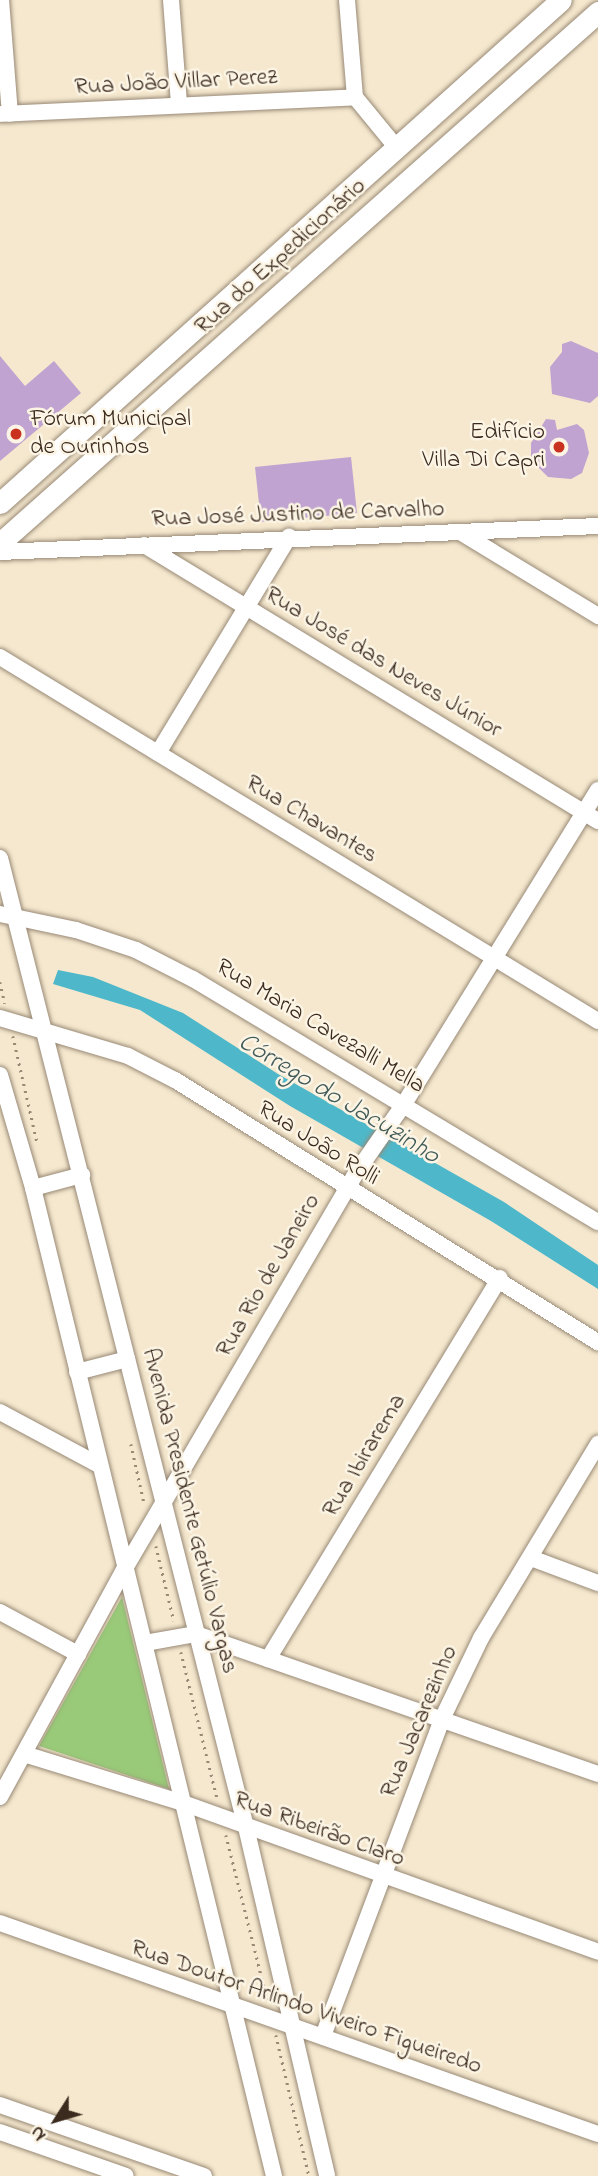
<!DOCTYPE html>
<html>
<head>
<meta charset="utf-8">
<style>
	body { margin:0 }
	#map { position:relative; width:598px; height:2176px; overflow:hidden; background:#f5e8ce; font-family:"Indie Flower",sans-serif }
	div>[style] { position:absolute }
	.green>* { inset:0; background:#99ca79 }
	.water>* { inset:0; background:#4eb8ca }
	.building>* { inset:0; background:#c0a3d0 }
	.path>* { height:2.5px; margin-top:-1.25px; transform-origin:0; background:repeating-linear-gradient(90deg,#988976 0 2px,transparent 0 7px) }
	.roads { filter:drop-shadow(0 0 2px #988976) drop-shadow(0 0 2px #988976) }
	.minor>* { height:16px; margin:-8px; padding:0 8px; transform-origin:8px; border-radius:8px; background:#fff }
	.major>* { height:21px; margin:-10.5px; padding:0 10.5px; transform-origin:10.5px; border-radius:10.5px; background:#fff }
	.dots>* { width:19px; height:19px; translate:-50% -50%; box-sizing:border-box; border:4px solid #fcf5e5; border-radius:50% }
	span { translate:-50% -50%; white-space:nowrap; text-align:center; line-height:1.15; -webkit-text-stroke:5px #fcf5e5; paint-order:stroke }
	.street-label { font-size:24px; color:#3b2a1e }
	.poi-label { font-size:24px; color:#3b2a1e }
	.left { translate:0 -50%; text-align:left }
	.right { translate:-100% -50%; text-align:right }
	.water-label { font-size:26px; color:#425c5a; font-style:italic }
	.north { position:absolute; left:21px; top:2085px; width:70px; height:70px; -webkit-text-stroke:5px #fcf5e5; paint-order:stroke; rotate:233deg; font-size:19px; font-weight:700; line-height:28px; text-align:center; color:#3b2a1e }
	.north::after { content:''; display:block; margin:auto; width:24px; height:32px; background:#3b2a1e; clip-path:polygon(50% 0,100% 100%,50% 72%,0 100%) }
</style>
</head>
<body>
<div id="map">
	<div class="green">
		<div style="clip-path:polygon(122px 1597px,169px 1789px,39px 1746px)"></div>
	</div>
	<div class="water">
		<div style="clip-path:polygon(58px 970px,93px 977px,183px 1013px,278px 1074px,504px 1202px,598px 1265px,598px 1289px,491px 1221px,290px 1106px,140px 1010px,53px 984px)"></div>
	</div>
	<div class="building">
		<div style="clip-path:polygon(571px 341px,598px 353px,598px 396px,590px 403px,552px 394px,550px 367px,562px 352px,562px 344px)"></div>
		<div style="clip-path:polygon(0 356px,25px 386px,54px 361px,81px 393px,0 461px)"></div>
		<div style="clip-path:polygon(546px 419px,555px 420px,557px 430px,577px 424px,584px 430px,589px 453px,582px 473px,571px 479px,548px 477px,531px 460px,531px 443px)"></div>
		<div style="clip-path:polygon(351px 457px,357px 513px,261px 522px,255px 467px)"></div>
	</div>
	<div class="path">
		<div style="left:0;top:982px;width:22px;rotate:77deg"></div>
		<div style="left:13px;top:1036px;width:109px;rotate:77.2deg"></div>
		<div style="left:131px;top:1444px;width:59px;rotate:77.4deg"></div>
		<div style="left:156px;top:1546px;width:77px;rotate:76.5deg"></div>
		<div style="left:181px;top:1652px;width:150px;rotate:76.1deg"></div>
		<div style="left:226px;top:1835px;width:172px;rotate:75.9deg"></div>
		<div style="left:276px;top:2035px;width:145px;rotate:76.8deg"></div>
	</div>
	<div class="roads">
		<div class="minor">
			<div style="left:1px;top:0;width:114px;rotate:85.5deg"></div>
			<div style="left:171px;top:0;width:105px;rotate:85.6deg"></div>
			<div style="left:347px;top:0;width:97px;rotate:85.3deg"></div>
			<div style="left:355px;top:97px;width:65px;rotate:50.6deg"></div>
			<div style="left:0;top:114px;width:355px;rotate:-2.7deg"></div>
			<div style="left:460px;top:532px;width:162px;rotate:31.3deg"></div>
			<div style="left:144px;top:545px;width:531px;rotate:31.3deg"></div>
			<div style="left:0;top:552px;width:599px;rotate:-2.49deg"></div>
			<div style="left:0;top:657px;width:700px;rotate:31.33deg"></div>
			<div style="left:158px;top:753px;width:253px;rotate:-58.8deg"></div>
			<div style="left:0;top:858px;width:1000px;rotate:75.76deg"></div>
			<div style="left:246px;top:1827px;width:358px;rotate:76.9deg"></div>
			<div style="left:0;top:914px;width:78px;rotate:11.9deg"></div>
			<div style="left:76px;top:930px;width:63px;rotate:18.4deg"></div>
			<div style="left:136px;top:950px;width:64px;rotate:27deg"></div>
			<div style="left:193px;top:979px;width:472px;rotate:31deg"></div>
			<div style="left:0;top:1018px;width:134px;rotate:16.5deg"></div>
			<div style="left:128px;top:1056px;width:53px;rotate:27.1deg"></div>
			<div style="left:175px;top:1080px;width:498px;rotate:31.8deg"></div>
			<div style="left:0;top:1075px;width:118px;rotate:73.7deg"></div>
			<div style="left:33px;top:1188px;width:1017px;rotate:76.29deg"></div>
			<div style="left:33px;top:1188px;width:51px;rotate:-14.9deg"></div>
			<div style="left:77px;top:1372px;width:52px;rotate:-14.6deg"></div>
			<div style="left:0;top:1412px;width:110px;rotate:28.2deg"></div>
			<div style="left:531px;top:1558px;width:72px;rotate:20.5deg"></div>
			<div style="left:0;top:1612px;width:89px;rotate:28.3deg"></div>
			<div style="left:145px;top:1643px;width:52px;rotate:-10deg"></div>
			<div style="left:196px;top:1634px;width:426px;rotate:19.2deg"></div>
			<div style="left:268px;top:1659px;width:446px;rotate:-58.7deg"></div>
			<div style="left:24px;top:1754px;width:166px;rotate:17.1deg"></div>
			<div style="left:183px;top:1803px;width:441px;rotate:19.7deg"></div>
			<div style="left:0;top:1797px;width:259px;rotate:-61.4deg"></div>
			<div style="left:124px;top:1570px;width:460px;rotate:-59.7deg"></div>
			<div style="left:356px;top:1173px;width:84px;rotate:-55.2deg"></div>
			<div style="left:404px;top:1104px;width:369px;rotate:-58.3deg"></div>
			<div style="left:0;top:1923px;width:634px;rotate:19.44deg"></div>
			<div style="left:323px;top:2036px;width:339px;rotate:-69.4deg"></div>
			<div style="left:442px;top:1719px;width:90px;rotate:-64.3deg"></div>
			<div style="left:481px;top:1638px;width:227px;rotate:-58.9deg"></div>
			<div style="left:0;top:2105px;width:216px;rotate:19.2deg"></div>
			<div style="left:0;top:2132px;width:133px;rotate:19.2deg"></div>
		</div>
		<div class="major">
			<div style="left:0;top:503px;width:753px;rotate:-41.88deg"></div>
			<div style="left:0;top:543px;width:800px;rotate:-41.6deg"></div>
		</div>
	</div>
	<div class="dots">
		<div style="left:16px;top:434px;background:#c8321e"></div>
		<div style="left:559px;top:447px;background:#c8321e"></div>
	</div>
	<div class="street-label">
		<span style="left:176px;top:83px;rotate:-3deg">Rua João Villar Perez</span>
		<span style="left:281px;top:257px;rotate:-42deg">Rua do Expedicionário</span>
		<span style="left:298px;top:515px;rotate:-2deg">Rua José Justino de Carvalho</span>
		<span style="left:383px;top:663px;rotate:31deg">Rua José das Neves Júnior</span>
		<span style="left:311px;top:820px;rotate:31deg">Rua Chavantes</span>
		<span style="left:320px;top:1027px;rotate:31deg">Rua Maria Cavezalli Mella</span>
		<span style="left:318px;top:1144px;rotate:32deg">Rua João Rolli</span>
		<span style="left:269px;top:1276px;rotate:-60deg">Rua Rio de Janeiro</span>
		<span style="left:365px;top:1456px;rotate:-59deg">Rua Ibirarema</span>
		<span style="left:189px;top:1511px;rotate:76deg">Avenida Presidente Getúlio Vargas</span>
		<span style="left:420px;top:1722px;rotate:-67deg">Rua Jacarezinho</span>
		<span style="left:319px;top:1830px;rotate:20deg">Rua Ribeirão Claro</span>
		<span style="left:306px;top:2008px;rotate:19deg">Rua Doutor Arlindo Viveiro Figueiredo</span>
	</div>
	<div class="poi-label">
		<span class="left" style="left:30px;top:434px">Fórum Municipal<br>de Ourinhos</span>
		<span class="right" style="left:545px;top:447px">Edifício<br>Villa Di Capri</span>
	</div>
	<div class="water-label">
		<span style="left:338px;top:1100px;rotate:31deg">Córrego do Jacuzinho</span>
	</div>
	<div class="north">N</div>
</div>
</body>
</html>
